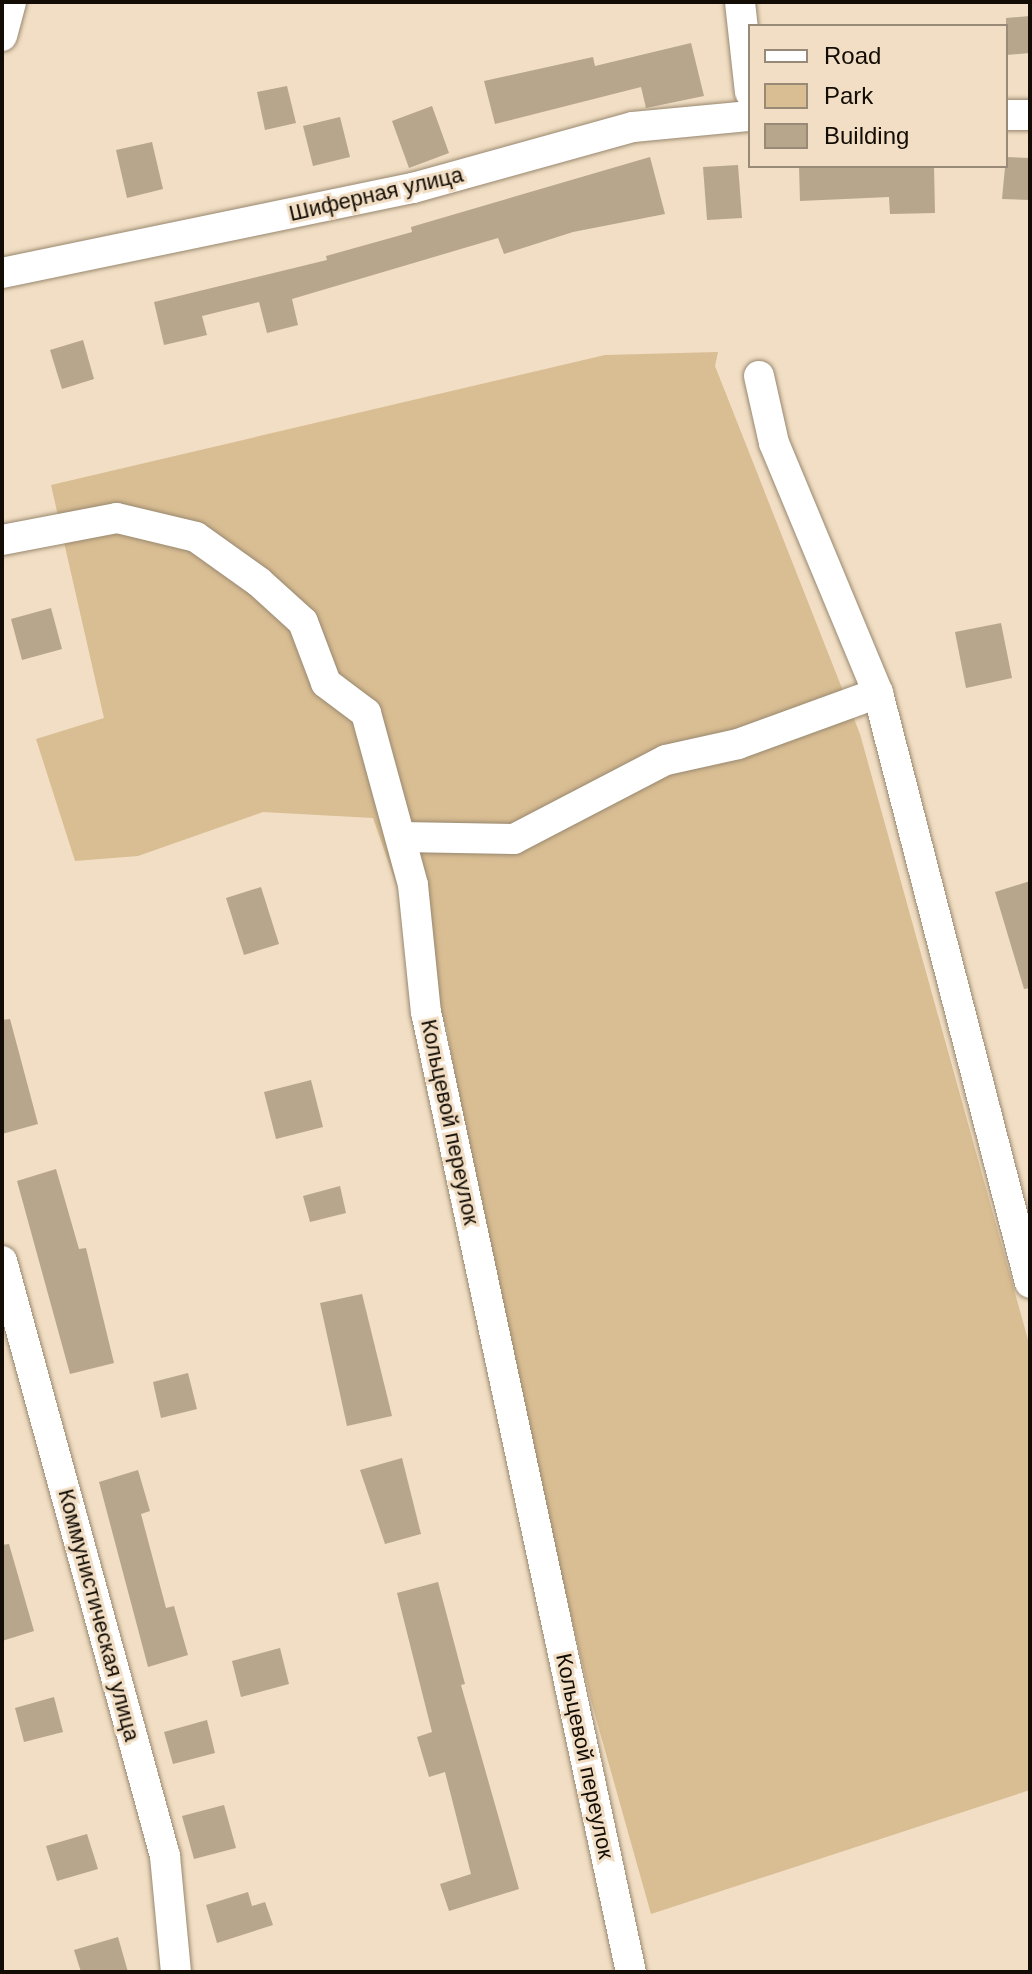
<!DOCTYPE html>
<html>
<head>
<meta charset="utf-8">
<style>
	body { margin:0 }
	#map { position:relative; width:1032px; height:1974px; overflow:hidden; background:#f1dec4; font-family:Arial,sans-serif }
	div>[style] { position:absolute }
	.green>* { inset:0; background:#d9bd93 }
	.building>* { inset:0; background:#b7a58c }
	.roads { filter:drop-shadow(0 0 2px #98886f) drop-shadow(0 0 2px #98886f) }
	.minor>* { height:30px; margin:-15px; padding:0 15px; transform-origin:15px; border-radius:15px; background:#fff }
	span { translate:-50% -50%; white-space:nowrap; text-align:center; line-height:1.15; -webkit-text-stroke:6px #f1dec4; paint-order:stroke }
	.street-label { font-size:22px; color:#120c04 }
	.frame { position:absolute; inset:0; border:4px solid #120c04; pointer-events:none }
	.legend { position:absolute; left:748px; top:24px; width:260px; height:144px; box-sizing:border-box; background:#f1dec4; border:2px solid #988a77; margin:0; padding:10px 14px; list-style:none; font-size:24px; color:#120c04 }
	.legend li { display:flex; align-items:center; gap:16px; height:40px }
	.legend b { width:40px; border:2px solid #988a77 }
</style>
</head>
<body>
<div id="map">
	<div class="green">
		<div style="clip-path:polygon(718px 352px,715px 366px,860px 734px,1030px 1347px,1030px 1790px,651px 1914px,592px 1704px,489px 1271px,447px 1030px,373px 818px,263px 812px,138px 856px,75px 861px,36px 739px,104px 718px,51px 485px,605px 355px)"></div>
	</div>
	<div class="building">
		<div style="clip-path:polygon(1030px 16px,1030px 53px,1006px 55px,1006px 18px)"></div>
		<div style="clip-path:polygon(691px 43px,704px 96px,646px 108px,641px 87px,495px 124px,484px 81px,593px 57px,595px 66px)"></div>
		<div style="clip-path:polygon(287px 86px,296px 123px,265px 130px,257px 92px)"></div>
		<div style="clip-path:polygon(432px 106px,449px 153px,409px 168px,392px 121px)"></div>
		<div style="clip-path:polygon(340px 117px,350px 157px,313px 166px,303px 126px)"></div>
		<div style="clip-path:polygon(152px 142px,163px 189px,127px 198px,116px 150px)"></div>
		<div style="clip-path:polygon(650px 157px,665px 214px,573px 232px,504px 254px,498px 238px,292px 299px,298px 325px,267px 333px,259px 302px,202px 316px,207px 335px,164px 345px,154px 302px,327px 260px,326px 256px,412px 232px,411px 227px)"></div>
		<div style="clip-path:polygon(1006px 157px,1030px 158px,1030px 200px,1002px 199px)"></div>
		<div style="clip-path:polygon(738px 165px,742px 218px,707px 220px,703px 167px)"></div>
		<div style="clip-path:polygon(799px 166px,934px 166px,935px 213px,890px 214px,889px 197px,800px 201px)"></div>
		<div style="clip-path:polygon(83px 340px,94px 379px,62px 389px,50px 350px)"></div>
		<div style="clip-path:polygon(51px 608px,62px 649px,22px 660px,11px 619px)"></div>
		<div style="clip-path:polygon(1001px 623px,1012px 678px,966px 688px,955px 632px)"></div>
		<div style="clip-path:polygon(1030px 881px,1030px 988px,1024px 989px,995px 892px)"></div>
		<div style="clip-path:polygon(261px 887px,279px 944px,244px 955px,226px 898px)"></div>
		<div style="clip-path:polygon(10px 1019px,38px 1124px,2px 1134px,2px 1020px)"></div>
		<div style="clip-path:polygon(311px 1080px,323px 1127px,276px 1139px,264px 1092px)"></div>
		<div style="clip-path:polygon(56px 1169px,79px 1249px,86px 1248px,114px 1363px,70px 1374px,17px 1181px)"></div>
		<div style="clip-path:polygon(340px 1186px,346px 1213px,310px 1222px,303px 1196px)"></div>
		<div style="clip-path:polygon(362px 1294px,392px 1416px,347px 1426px,320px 1303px)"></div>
		<div style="clip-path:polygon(188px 1373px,197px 1409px,161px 1418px,153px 1382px)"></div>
		<div style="clip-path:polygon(402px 1458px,421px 1534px,385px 1544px,360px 1470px)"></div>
		<div style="clip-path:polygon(138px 1470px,150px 1511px,141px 1514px,166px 1608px,174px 1606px,188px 1655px,148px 1667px,99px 1482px)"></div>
		<div style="clip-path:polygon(9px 1544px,34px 1631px,2px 1641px,2px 1545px)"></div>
		<div style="clip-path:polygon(438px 1582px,465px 1684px,461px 1685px,519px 1889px,449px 1911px,440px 1884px,471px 1874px,445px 1772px,429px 1777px,417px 1737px,432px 1732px,397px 1593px)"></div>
		<div style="clip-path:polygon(280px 1648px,289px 1684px,241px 1697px,232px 1661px)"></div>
		<div style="clip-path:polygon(54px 1697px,63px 1732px,24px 1742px,15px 1708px)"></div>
		<div style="clip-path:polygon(207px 1720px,215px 1753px,173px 1764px,164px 1732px)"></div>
		<div style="clip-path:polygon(224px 1805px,236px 1848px,194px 1859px,182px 1816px)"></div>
		<div style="clip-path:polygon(87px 1834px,98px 1869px,57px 1881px,46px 1846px)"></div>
		<div style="clip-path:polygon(248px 1892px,252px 1906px,265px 1902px,273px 1925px,217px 1943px,206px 1905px)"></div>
		<div style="clip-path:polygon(118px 1937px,128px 1972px,81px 1972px,74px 1950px)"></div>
	</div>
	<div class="roads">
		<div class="minor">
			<div style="left:740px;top:2px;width:91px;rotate:83.7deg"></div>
			<div style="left:2px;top:36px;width:35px;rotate:-75deg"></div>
			<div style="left:1006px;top:115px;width:24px"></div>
			<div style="left:2px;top:273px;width:420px;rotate:-11.7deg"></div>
			<div style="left:413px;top:188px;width:228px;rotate:-15.5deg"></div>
			<div style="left:633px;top:127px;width:118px;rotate:-5.4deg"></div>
			<div style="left:759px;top:376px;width:69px;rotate:77.4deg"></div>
			<div style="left:774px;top:443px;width:271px;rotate:67.4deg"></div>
			<div style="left:878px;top:693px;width:609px;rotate:75.55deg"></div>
			<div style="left:2px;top:540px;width:117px;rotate:-10.8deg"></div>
			<div style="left:117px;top:518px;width:81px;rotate:13.5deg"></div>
			<div style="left:196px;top:537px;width:77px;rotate:35.5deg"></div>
			<div style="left:259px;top:582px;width:59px;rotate:42.3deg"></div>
			<div style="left:303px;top:622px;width:65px;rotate:69.3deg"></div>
			<div style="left:326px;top:683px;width:50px;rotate:36.9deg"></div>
			<div style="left:366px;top:713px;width:178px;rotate:74.7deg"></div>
			<div style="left:413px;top:885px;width:128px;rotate:84.2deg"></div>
			<div style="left:426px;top:1012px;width:982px;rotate:77.95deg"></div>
			<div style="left:401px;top:837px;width:113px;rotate:1deg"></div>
			<div style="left:514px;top:839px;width:171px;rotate:-27.5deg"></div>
			<div style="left:666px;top:760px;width:74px;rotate:-12.5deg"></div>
			<div style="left:738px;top:744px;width:149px;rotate:-20deg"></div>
			<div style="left:2px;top:1261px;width:617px;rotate:74.68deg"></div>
			<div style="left:165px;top:1856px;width:117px;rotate:84.6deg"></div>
		</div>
	</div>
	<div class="street-label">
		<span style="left:376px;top:194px;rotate:-13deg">Шиферная улица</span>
		<span style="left:450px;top:1122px;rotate:78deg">Кольцевой переулок</span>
		<span style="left:99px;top:1615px;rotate:75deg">Коммунистическая улица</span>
		<span style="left:585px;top:1756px;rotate:78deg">Кольцевой переулок</span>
	</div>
	<div class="frame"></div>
	<ul class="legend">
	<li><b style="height:10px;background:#fff"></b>Road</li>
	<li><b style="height:22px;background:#d9bd93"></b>Park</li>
	<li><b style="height:22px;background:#b7a58c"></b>Building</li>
	</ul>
</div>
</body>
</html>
